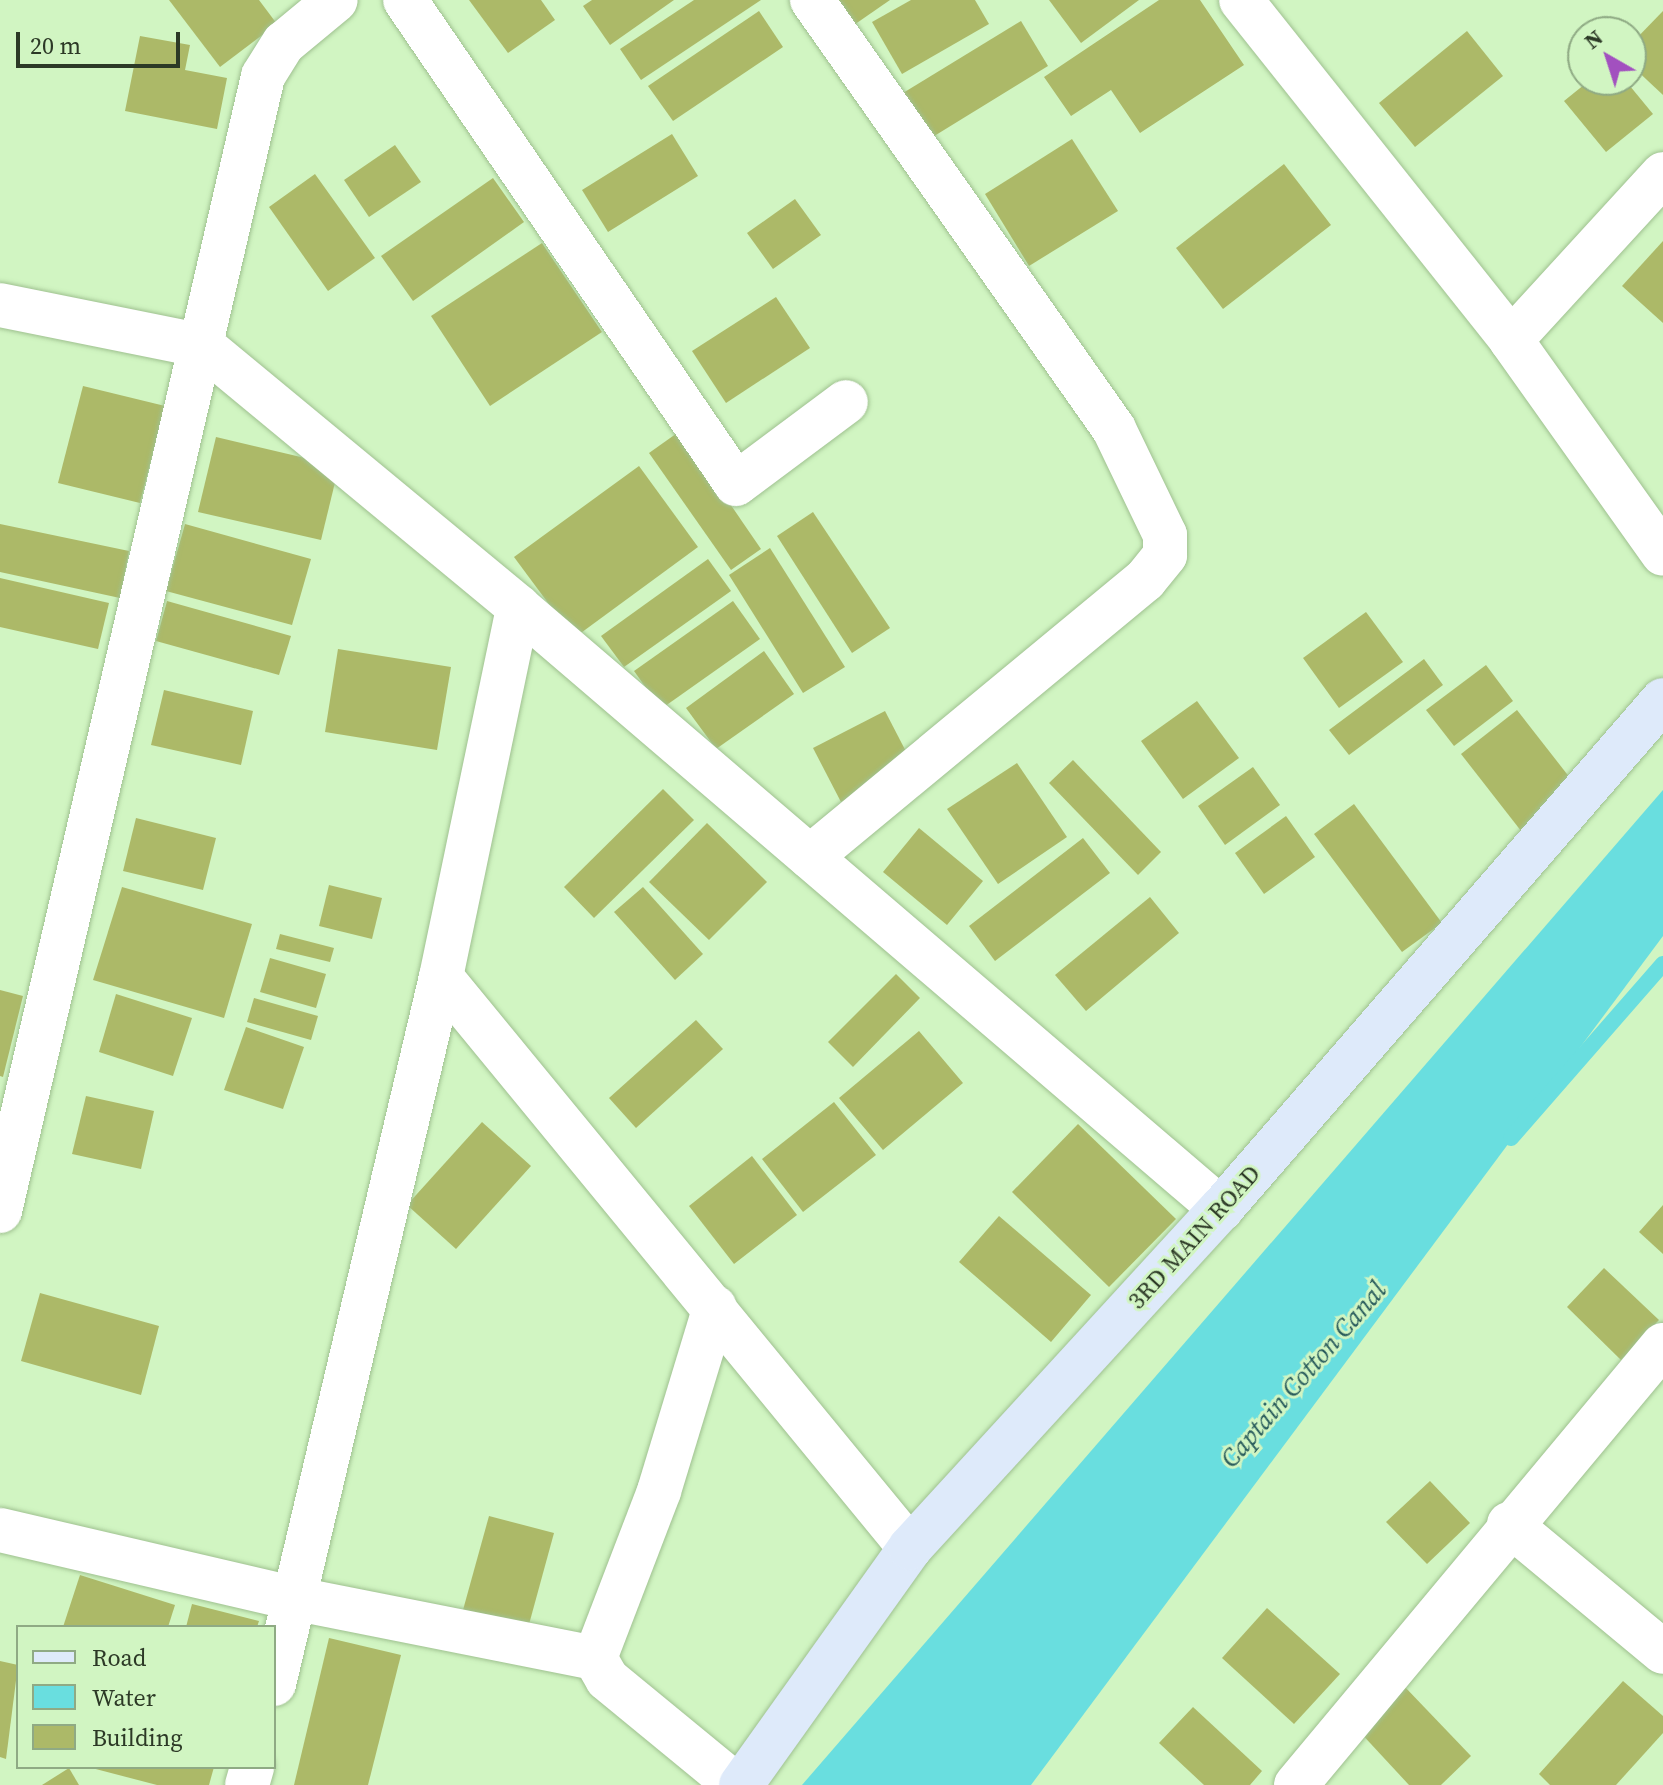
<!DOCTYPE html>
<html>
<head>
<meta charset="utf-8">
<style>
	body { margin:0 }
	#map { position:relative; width:1663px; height:1785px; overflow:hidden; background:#d1f5c2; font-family:"Source Serif 4",serif }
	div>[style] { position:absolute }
	.water>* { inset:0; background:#69dedf }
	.stream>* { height:16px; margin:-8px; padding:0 8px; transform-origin:8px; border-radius:8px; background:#69dedf }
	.building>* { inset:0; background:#acb968 }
	.roads { filter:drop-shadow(0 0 2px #9fc190) drop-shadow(0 0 2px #9fc190) }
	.street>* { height:44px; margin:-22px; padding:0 22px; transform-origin:22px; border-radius:22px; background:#fff }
	.secondary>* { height:44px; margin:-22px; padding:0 22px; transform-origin:22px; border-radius:22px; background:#deeafa }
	span { translate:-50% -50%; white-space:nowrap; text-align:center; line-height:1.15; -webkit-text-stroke:6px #d1f5c2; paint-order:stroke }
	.street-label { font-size:24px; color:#2c3926 }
	.water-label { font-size:26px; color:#275a5b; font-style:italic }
	.legend { position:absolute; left:16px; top:1625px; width:260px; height:144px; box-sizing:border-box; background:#d1f5c2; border:2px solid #8faa84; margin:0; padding:10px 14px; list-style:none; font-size:24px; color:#2c3926 }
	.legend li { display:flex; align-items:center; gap:16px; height:40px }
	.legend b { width:40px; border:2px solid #8faa84 }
	.north { position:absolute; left:1567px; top:16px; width:80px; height:80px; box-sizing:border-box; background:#d1f5c2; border:2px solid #8faa84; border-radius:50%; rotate:321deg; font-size:22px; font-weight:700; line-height:32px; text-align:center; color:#2c3926 }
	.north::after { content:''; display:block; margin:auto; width:28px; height:36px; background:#a250bf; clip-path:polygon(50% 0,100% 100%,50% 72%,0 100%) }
	.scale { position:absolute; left:16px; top:32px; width:164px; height:36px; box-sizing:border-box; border:4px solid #2c3926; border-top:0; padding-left:10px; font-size:24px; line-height:28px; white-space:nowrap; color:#2c3926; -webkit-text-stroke:6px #d1f5c2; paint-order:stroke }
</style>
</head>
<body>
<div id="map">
	<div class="water">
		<div style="clip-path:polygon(1663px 790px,1663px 936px,1031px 1785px,802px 1785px)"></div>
	</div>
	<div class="stream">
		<div style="left:1511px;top:1138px;width:231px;rotate:-48.9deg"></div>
	</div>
	<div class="building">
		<div style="clip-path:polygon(169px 0,259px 0,277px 24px,220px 67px)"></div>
		<div style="clip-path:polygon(469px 0,541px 0,555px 20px,508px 53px)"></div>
		<div style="clip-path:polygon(592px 0,674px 0,610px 45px,583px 6px)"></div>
		<div style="clip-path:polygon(694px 0,761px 0,641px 80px,620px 49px)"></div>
		<div style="clip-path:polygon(832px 0,890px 0,851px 27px)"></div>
		<div style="clip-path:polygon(911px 0,975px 0,989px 24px,902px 74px,872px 22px)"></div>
		<div style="clip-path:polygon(1049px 0,1139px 0,1081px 43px)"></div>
		<div style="clip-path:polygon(1159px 0,1200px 0,1244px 65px,1140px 133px,1111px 90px,1071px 116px,1044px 77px)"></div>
		<div style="clip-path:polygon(759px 11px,783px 47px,673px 121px,648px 86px)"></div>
		<div style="clip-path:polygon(1663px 11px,1663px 95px,1631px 65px,1631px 44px)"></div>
		<div style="clip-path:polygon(1021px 21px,1048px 66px,931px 138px,903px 93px)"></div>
		<div style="clip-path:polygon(1467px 31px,1503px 76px,1415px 147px,1379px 103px)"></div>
		<div style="clip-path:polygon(140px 36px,190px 45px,185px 70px,227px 78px,217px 129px,125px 111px)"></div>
		<div style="clip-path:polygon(1590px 80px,1625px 80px,1653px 114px,1606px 152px,1564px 101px)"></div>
		<div style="clip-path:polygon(672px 134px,698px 176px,608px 232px,582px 190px)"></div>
		<div style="clip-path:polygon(1072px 139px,1118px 211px,1029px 266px,985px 194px)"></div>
		<div style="clip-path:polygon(395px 145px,421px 182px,369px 217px,344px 180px)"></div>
		<div style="clip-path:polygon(1284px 164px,1331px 225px,1223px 309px,1176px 248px)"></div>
		<div style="clip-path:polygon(315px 174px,375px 258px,328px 291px,269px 207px)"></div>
		<div style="clip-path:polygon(493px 178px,524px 222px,413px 301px,381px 256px)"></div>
		<div style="clip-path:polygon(795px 199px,821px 235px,773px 269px,747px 233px)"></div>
		<div style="clip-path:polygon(1663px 241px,1663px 323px,1622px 286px)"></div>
		<div style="clip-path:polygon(542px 243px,602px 332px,490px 406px,431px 316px)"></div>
		<div style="clip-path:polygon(776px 297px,810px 348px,726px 403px,692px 351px)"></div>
		<div style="clip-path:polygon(83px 386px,165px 406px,140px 503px,58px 483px)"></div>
		<div style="clip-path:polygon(680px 431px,761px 549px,731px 570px,649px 453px)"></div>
		<div style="clip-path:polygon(216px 437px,339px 466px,321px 540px,198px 512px)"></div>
		<div style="clip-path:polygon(639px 466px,698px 547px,574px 638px,514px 557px)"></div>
		<div style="clip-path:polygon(813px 512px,890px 628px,852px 653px,777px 536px)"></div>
		<div style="clip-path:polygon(0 524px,129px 551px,120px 598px,0 572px)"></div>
		<div style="clip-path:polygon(185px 524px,311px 559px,292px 625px,166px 591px)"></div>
		<div style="clip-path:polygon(770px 548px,845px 667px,803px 693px,729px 575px)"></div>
		<div style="clip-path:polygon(708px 559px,731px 591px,624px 667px,601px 636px)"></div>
		<div style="clip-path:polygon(0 578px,109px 603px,98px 649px,0 627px)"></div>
		<div style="clip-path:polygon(167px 601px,291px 636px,279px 675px,156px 641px)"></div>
		<div style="clip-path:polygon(733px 601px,760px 639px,661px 709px,634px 671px)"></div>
		<div style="clip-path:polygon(1366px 612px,1403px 662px,1339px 708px,1303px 658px)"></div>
		<div style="clip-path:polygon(338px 649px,451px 667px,437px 750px,325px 732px)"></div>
		<div style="clip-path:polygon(764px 651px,794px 694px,716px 749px,686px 708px)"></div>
		<div style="clip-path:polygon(1424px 659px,1443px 685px,1349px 755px,1329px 730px)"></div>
		<div style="clip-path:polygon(1486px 665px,1513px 701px,1454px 746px,1426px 710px)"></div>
		<div style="clip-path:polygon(164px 690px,253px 711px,241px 765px,151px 745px)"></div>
		<div style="clip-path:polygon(1197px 701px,1239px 758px,1183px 799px,1141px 741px)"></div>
		<div style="clip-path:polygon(1517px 710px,1581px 792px,1525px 836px,1461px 754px)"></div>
		<div style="clip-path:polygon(885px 711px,913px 765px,841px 802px,813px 748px)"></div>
		<div style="clip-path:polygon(1073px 760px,1161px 852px,1138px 875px,1049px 783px)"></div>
		<div style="clip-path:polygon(1017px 763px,1067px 837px,998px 884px,947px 809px)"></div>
		<div style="clip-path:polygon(1253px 767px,1280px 805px,1225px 845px,1198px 806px)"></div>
		<div style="clip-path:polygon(663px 789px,694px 820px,594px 918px,564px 887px)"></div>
		<div style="clip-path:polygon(1354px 804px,1442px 923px,1402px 952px,1314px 834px)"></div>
		<div style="clip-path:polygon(1286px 816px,1315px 857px,1264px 894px,1235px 853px)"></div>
		<div style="clip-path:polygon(136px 818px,216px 838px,203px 890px,123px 871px)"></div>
		<div style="clip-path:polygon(707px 823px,767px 882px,709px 940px,649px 882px)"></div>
		<div style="clip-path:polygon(919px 828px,983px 881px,947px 925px,883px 872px)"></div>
		<div style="clip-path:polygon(1083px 838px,1110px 873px,995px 961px,969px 926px)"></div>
		<div style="clip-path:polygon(329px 885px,382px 898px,372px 939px,319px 926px)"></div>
		<div style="clip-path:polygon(122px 887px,252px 924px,224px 1018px,93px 980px)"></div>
		<div style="clip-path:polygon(643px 887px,703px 954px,675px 980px,614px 912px)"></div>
		<div style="clip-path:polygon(1150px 897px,1179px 933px,1086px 1011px,1055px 975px)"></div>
		<div style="clip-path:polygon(280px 934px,334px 948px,330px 962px,276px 949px)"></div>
		<div style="clip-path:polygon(270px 958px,326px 974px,316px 1008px,260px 992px)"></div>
		<div style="clip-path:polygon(896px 974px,920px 998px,853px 1067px,828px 1042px)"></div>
		<div style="clip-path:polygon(0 990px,23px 996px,3px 1077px,0 1076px)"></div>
		<div style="clip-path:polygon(116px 994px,192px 1018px,173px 1076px,99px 1052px)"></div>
		<div style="clip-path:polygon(254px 998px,318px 1016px,311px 1040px,247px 1022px)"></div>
		<div style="clip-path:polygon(696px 1020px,723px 1049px,636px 1128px,609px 1098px)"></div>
		<div style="clip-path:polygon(246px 1027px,304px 1047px,283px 1109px,224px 1090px)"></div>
		<div style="clip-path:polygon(919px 1031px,963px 1083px,883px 1150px,839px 1098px)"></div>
		<div style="clip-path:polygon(86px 1096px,154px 1111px,141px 1169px,72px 1154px)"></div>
		<div style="clip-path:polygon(834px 1102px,876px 1155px,803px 1212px,762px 1159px)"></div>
		<div style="clip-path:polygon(482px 1122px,531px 1166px,456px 1249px,407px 1205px)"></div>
		<div style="clip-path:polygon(1078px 1124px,1176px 1219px,1109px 1287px,1012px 1192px)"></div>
		<div style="clip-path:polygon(752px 1156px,797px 1215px,734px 1264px,689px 1206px)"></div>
		<div style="clip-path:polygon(1663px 1205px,1663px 1254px,1639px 1232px)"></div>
		<div style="clip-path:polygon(999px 1216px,1091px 1295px,1051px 1342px,959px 1262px)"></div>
		<div style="clip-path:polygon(1604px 1268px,1659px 1320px,1621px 1360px,1567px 1307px)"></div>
		<div style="clip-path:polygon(40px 1293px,159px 1326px,141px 1395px,21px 1361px)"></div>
		<div style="clip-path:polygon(1430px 1481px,1470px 1523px,1427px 1564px,1386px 1522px)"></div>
		<div style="clip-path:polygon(489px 1516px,554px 1533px,528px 1628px,463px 1610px)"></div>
		<div style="clip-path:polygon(80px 1575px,175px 1605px,168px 1627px,63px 1627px)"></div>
		<div style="clip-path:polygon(192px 1604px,259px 1621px,257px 1627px,186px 1627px)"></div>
		<div style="clip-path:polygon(1267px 1608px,1340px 1674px,1294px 1724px,1222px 1658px)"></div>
		<div style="clip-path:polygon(329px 1638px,401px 1655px,368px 1785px,294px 1785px)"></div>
		<div style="clip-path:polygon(0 1661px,18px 1665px,6px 1759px,0 1757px)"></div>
		<div style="clip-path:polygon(1623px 1681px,1663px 1716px,1663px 1733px,1616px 1785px,1550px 1785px,1539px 1774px)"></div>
		<div style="clip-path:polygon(1404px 1686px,1471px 1756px,1441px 1785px,1409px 1785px,1358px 1730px)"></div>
		<div style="clip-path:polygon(1193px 1707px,1262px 1771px,1250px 1785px,1204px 1785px,1159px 1743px)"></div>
		<div style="clip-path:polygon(88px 1767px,214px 1767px,209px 1785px,157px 1785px)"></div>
		<div style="clip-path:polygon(69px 1768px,79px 1785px,42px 1785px)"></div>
	</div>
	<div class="roads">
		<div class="street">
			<div style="left:405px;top:0;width:586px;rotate:55.63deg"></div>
			<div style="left:736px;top:484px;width:137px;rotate:-36.7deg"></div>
			<div style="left:1241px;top:0;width:434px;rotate:51.5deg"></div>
			<div style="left:1511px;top:340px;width:262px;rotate:54.6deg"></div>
			<div style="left:0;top:305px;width:207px;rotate:11.4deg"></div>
			<div style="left:203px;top:346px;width:409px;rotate:39.6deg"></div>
			<div style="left:518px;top:607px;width:926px;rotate:40.57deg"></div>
			<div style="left:1511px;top:340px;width:225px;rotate:-47.5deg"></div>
			<div style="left:810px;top:857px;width:435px;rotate:-39.6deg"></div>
			<div style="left:1145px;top:580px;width:32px;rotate:-51deg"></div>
			<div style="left:1165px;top:555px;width:20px;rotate:-90deg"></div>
			<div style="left:1165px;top:535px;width:118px;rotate:-115.7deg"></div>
			<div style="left:1114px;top:429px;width:525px;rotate:-125.14deg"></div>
			<div style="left:441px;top:977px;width:739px;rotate:50.6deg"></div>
			<div style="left:0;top:1211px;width:1165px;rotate:-76.95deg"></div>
			<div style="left:263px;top:76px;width:39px;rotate:-58deg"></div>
			<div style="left:284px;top:43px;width:67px;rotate:-39.6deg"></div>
			<div style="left:1509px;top:1524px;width:200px;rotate:39.7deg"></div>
			<div style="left:0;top:1530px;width:305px;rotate:13.1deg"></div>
			<div style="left:297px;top:1599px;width:304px;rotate:11.2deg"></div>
			<div style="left:595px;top:1658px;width:24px;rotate:60deg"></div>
			<div style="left:607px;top:1679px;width:167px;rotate:39.4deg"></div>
			<div style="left:595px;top:1658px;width:179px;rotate:-69deg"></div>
			<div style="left:659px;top:1491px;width:192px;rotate:-73.1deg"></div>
			<div style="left:274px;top:1684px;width:726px;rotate:-76.71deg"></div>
			<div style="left:441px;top:977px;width:378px;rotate:-78.2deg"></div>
			<div style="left:247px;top:1785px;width:19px;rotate:-74deg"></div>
			<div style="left:1296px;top:1785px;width:573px;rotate:-50.17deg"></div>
		</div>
		<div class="secondary">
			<div style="left:741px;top:1785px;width:291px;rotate:-54.5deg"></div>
			<div style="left:910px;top:1548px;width:460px;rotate:-47.5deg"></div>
			<div style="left:1221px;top:1209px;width:674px;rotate:-49.03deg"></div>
		</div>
	</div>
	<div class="street-label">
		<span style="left:1194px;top:1237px;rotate:-48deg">3RD MAIN ROAD</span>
	</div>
	<div class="water-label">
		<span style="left:1304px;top:1375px;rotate:-49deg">Captain Cotton Canal</span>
	</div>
	<ul class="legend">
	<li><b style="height:10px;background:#deeafa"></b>Road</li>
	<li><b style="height:22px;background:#69dedf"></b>Water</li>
	<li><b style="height:22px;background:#acb968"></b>Building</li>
	</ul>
	<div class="north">N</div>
	<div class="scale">20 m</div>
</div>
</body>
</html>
